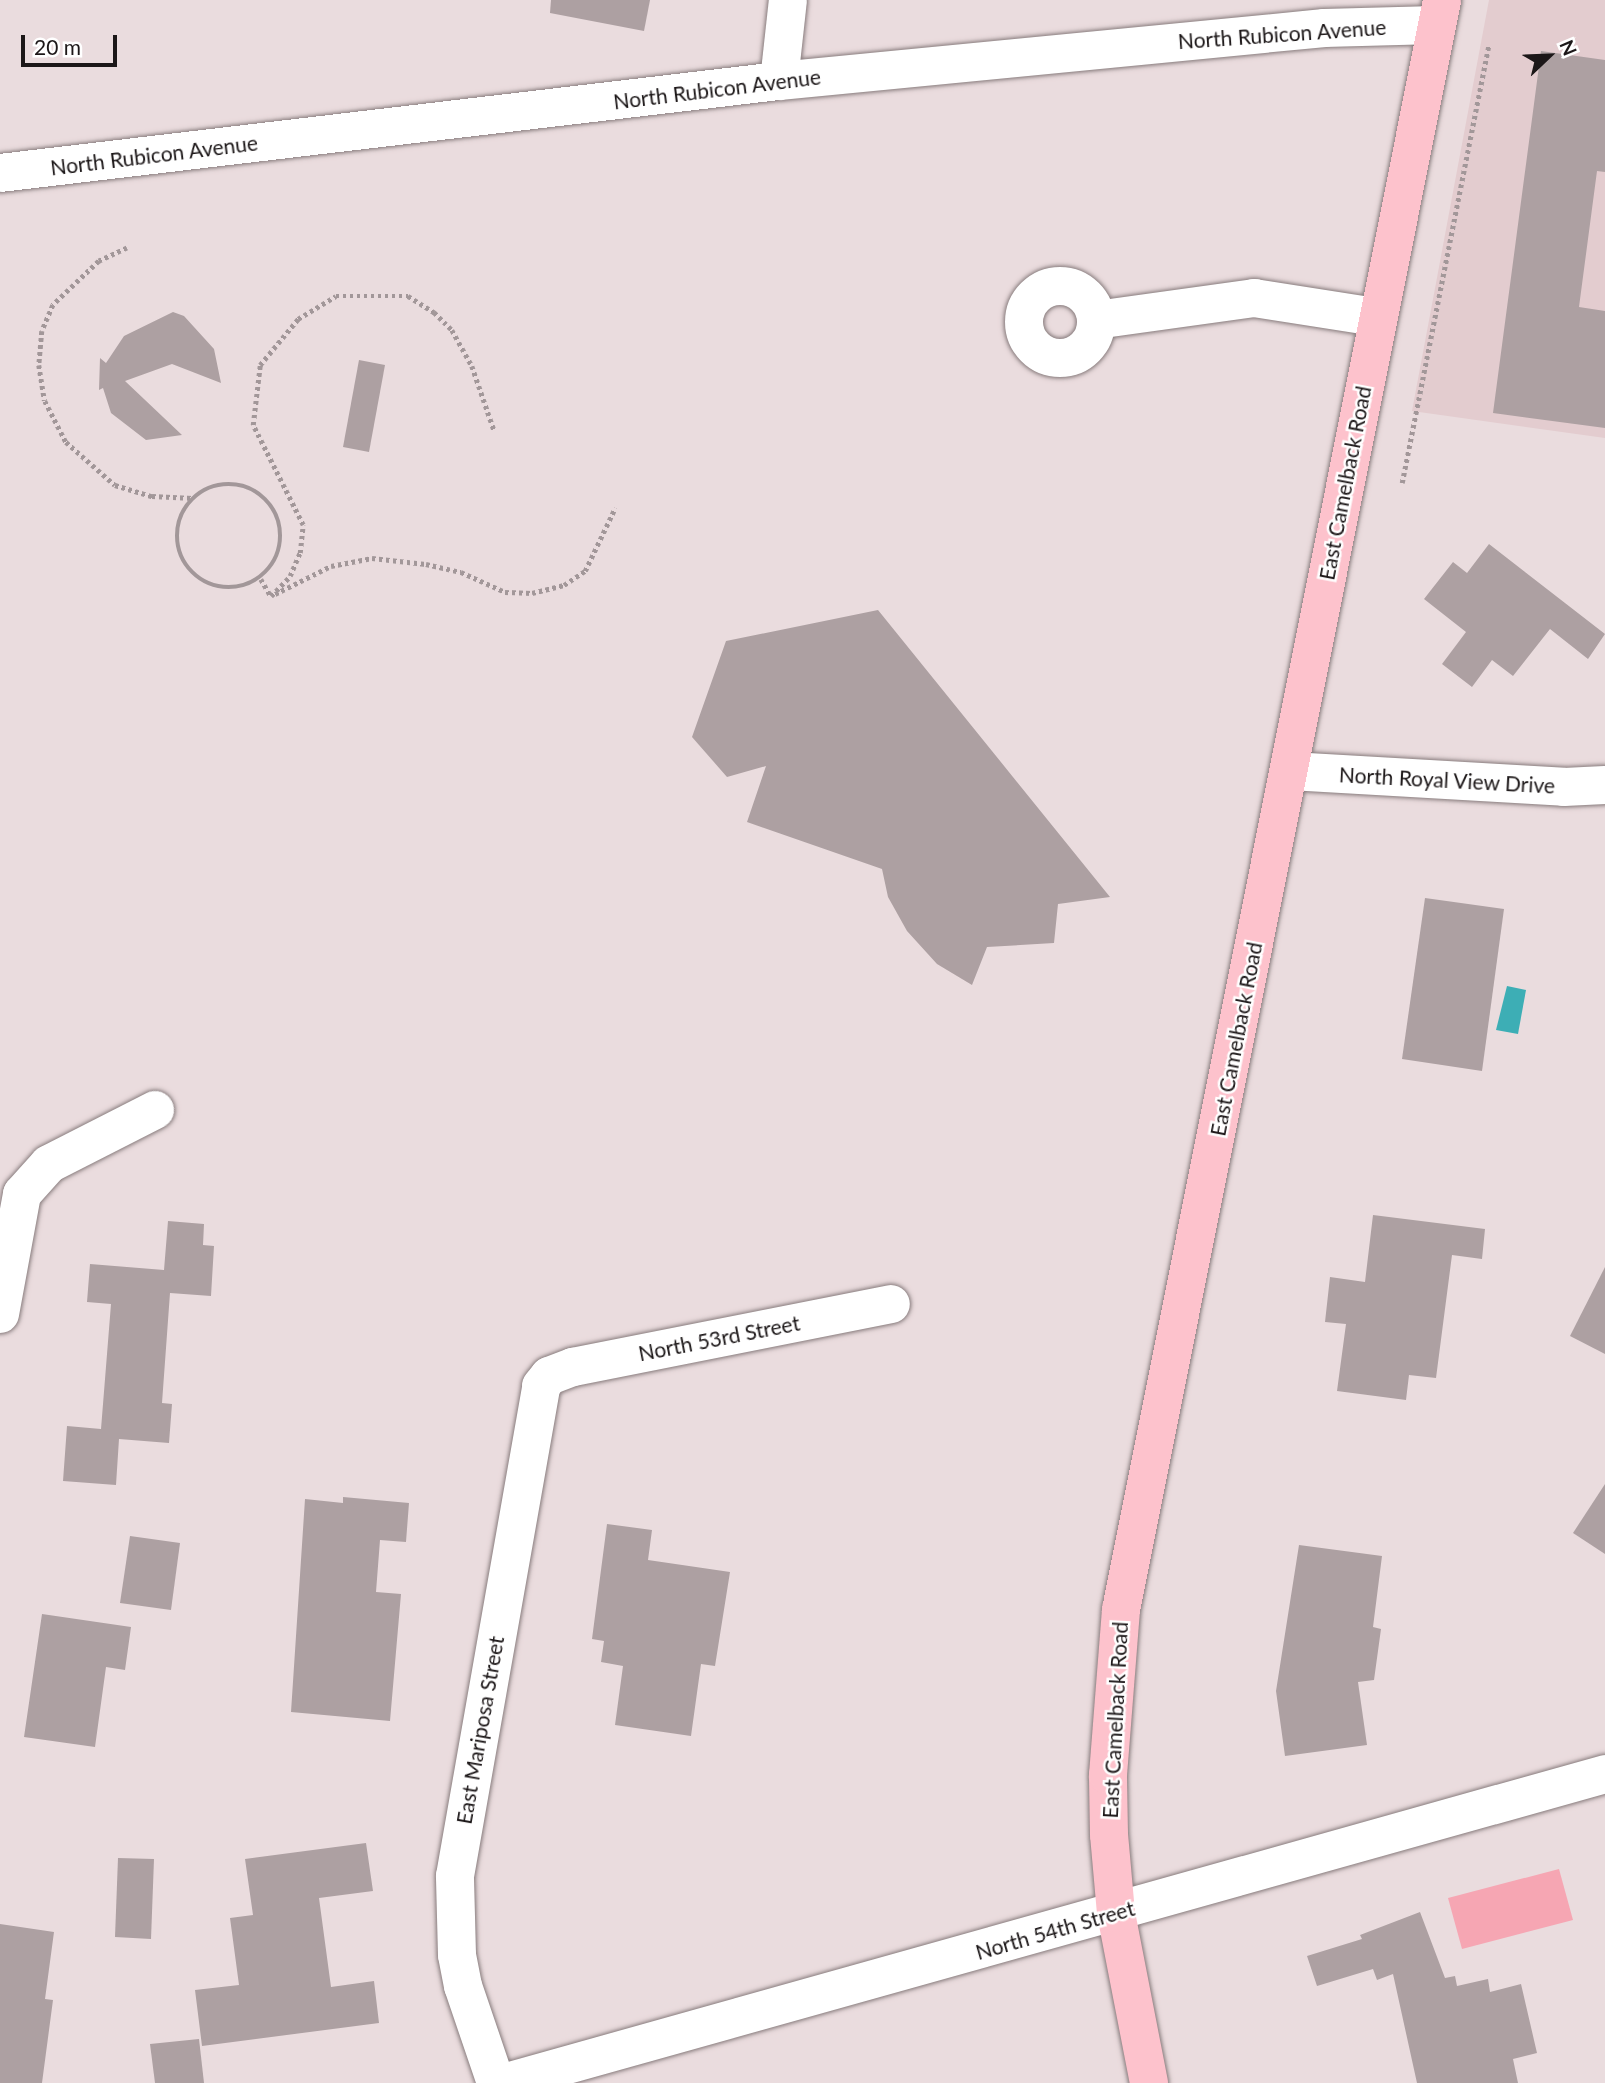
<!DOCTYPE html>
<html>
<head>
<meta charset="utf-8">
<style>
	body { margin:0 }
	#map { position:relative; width:1605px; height:2083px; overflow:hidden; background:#eadcde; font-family:Lato,sans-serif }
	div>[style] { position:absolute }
	.built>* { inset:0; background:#e3cccf }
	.green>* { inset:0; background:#f6a6b3 }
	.water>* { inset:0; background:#3daeb5 }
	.building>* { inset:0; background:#ada0a2 }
	.path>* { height:4.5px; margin-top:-2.25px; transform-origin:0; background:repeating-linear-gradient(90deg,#a29799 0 3.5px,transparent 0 7px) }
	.path>.ring { margin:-2.25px; padding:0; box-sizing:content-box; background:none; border:4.5px solid #a29799; border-radius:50% }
	.roads { filter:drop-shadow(0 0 2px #887c7d) drop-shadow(0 0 2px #887c7d) }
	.minor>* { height:38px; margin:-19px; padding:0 19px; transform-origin:19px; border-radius:19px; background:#fff }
	.minor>.ring { margin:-19px; padding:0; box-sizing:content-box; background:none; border:38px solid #fff; border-radius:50% }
	.major>* { height:38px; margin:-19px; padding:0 19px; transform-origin:19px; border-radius:19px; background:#fdc2cc }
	span { translate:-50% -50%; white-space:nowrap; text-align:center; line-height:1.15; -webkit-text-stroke:5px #fff; paint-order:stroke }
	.street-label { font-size:21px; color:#1c1718 }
	.north { position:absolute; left:1514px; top:21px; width:70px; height:70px; -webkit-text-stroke:5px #fff; paint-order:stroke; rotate:67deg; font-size:19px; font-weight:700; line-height:28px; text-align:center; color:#1c1718 }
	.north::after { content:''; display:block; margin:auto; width:24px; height:32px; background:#1c1718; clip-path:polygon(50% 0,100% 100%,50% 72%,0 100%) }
	.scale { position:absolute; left:21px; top:35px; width:96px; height:32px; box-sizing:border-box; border:4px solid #1c1718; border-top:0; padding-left:9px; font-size:21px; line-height:24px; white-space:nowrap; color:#1c1718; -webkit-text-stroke:5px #fff; paint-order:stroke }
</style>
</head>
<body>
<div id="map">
	<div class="built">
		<div style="clip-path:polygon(1489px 0,1605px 0,1605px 438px,1412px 411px)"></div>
	</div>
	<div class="green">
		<div style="clip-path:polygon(1559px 1869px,1573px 1920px,1462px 1949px,1448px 1898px)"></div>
	</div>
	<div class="water">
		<div style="clip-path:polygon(1507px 986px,1526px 990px,1518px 1034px,1496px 1030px)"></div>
	</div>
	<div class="building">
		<div style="clip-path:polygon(551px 0,650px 0,644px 31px,550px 13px)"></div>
		<div style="clip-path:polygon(1541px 51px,1605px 60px,1605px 172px,1597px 171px,1579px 307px,1605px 311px,1605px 428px,1493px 413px)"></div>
		<div style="clip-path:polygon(173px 312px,184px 316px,214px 349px,221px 383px,172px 364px,125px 381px,182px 435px,146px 440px,111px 413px,103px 388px,99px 390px,100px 358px,106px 363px,124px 336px)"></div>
		<div style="clip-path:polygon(359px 360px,385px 365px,369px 452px,343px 447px)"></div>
		<div style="clip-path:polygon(1489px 544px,1605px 634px,1588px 659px,1550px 629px,1513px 676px,1492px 660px,1472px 687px,1442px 664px,1466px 632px,1424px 599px,1453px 562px,1467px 573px)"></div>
		<div style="clip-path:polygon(878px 610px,1110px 897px,1058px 904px,1054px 943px,987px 947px,972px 985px,937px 964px,907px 931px,888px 897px,882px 869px,747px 822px,766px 766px,727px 777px,692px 737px,726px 641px)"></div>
		<div style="clip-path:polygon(1425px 898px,1504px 909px,1482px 1071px,1402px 1059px)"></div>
		<div style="clip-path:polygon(1373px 1215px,1485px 1229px,1482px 1259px,1452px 1255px,1436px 1378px,1409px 1375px,1406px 1400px,1337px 1391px,1346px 1324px,1325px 1322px,1330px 1277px,1365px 1282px)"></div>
		<div style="clip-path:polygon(168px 1221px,204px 1224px,203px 1245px,214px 1246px,211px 1296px,170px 1293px,162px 1403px,172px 1404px,169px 1443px,119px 1439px,116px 1485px,63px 1481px,67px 1426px,101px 1429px,111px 1304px,87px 1302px,90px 1264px,164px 1270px)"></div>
		<div style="clip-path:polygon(1605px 1267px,1605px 1354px,1570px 1336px)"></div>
		<div style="clip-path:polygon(1605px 1484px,1605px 1554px,1573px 1533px)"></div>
		<div style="clip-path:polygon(343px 1497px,409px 1503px,406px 1542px,380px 1540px,376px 1592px,401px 1594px,390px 1721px,291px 1712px,305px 1499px,343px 1503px)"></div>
		<div style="clip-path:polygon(607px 1524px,652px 1530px,648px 1560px,730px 1572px,715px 1666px,701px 1664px,691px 1736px,615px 1725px,623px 1666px,601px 1662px,604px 1641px,592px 1639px)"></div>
		<div style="clip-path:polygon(130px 1536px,180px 1543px,171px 1610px,120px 1603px)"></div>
		<div style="clip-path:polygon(1299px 1545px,1382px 1556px,1373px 1627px,1381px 1629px,1374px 1680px,1358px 1682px,1367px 1745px,1285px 1756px,1276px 1691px)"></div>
		<div style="clip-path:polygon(42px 1614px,131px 1627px,125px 1670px,106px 1667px,95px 1747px,24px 1737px)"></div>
		<div style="clip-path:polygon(366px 1843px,373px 1891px,319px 1898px,331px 1987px,374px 1981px,379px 2023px,202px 2046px,195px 1990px,239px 1985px,230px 1918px,253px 1915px,245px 1859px)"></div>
		<div style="clip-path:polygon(118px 1858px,154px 1859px,151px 1939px,115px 1937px)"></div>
		<div style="clip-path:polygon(1420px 1912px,1445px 1978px,1455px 1976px,1457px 1986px,1488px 1979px,1490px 1992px,1521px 1984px,1537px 2053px,1513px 2059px,1518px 2083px,1417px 2083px,1393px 1974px,1377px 1980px,1373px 1969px,1317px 1986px,1307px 1956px,1362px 1939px,1360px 1935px)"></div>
		<div style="clip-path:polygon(0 1924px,54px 1932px,45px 1999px,53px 2000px,42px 2083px,0 2083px)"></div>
		<div style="clip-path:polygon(199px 2039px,204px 2083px,155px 2083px,150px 2044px)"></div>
	</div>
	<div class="path">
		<div style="left:127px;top:248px;width:31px;rotate:155deg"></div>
		<div style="left:99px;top:261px;width:64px;rotate:136.3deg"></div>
		<div style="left:53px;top:305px;width:28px;rotate:113deg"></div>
		<div style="left:42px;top:331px;width:34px;rotate:95deg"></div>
		<div style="left:39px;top:365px;width:36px;rotate:81deg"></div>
		<div style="left:45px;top:401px;width:46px;rotate:62.9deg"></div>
		<div style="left:66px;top:442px;width:65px;rotate:41.3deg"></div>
		<div style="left:115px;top:485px;width:39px;rotate:17deg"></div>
		<div style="left:152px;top:496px;width:41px;rotate:2.8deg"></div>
		<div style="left:1402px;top:483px;width:447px;rotate:-78.8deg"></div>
		<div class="ring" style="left:177px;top:484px;width:99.5px;height:99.5px"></div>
		<div style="left:261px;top:579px;width:20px;rotate:60deg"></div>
		<div style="left:271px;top:596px;width:28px;rotate:-46deg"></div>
		<div style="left:290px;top:576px;width:25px;rotate:-67deg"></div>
		<div style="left:300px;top:553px;width:28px;rotate:-84deg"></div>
		<div style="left:303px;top:525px;width:112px;rotate:-116.6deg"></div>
		<div style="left:253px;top:425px;width:60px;rotate:-83.3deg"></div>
		<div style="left:260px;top:365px;width:60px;rotate:-50.4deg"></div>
		<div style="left:298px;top:319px;width:44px;rotate:-31.2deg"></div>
		<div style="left:336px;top:296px;width:72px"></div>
		<div style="left:408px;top:296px;width:31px;rotate:32deg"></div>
		<div style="left:434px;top:312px;width:25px;rotate:45deg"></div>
		<div style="left:452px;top:330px;width:41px;rotate:60.9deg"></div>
		<div style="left:472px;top:366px;width:68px;rotate:71deg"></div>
		<div style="left:275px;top:594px;width:63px;rotate:-26.6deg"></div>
		<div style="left:331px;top:566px;width:42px;rotate:-11deg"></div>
		<div style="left:372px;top:558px;width:54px;rotate:6.3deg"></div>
		<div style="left:426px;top:564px;width:36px;rotate:13deg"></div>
		<div style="left:461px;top:572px;width:48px;rotate:24.4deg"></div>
		<div style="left:505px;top:592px;width:27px;rotate:2deg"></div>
		<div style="left:532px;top:593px;width:33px;rotate:-14deg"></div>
		<div style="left:564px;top:585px;width:25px;rotate:-34deg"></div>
		<div style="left:585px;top:571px;width:70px;rotate:-64.5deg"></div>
	</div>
	<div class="roads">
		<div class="minor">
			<div style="left:779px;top:81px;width:81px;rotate:-83.7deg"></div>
			<div style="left:0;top:173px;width:784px;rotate:-6.74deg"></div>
			<div style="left:779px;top:81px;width:548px;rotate:-5.55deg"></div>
			<div style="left:1324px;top:28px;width:112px;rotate:-1.5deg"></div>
			<div class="ring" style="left:1024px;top:286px;width:34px;height:34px"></div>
			<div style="left:1096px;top:320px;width:160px;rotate:-7.9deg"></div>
			<div style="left:1254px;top:298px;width:123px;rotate:8.9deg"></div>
			<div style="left:1290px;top:771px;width:274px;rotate:3.3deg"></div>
			<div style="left:1564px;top:787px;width:41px;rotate:-2.8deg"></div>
			<div style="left:0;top:1314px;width:122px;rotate:-79.6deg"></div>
			<div style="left:22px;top:1194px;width:40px;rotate:-48deg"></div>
			<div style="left:49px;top:1164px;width:119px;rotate:-27deg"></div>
			<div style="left:496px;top:2083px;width:102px;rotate:-108.8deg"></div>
			<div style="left:463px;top:1986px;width:32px;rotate:-101deg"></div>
			<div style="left:457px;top:1955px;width:79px;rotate:-91.5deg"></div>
			<div style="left:455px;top:1876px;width:497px;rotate:-80deg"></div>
			<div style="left:541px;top:1386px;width:13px;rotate:-51deg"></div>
			<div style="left:549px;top:1376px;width:26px;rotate:-21deg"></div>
			<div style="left:573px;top:1367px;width:324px;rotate:-11.2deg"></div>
			<div style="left:503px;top:2083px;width:1145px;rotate:-15.66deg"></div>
		</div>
		<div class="major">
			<div style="left:1149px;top:2083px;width:173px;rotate:-101deg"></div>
			<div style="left:1116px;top:1913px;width:78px;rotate:-95.1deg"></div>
			<div style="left:1109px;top:1835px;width:60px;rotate:-91deg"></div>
			<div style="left:1108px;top:1775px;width:166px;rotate:-85.5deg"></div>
			<div style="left:1121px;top:1610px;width:1642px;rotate:-78.72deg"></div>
		</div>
	</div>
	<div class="street-label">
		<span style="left:1282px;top:34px;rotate:-4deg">North Rubicon Avenue</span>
		<span style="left:717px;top:89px;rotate:-7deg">North Rubicon Avenue</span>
		<span style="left:154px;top:155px;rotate:-7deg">North Rubicon Avenue</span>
		<span style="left:1345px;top:483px;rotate:-79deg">East Camelback Road</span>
		<span style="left:1447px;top:780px;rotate:3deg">North Royal View Drive</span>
		<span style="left:1236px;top:1039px;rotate:-79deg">East Camelback Road</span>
		<span style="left:719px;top:1338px;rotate:-11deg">North 53rd Street</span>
		<span style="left:1115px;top:1720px;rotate:-87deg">East Camelback Road</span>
		<span style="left:480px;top:1730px;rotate:-80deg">East Mariposa Street</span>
		<span style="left:1055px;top:1930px;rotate:-16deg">North 54th Street</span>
	</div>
	<div class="north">N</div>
	<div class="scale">20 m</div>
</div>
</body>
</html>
